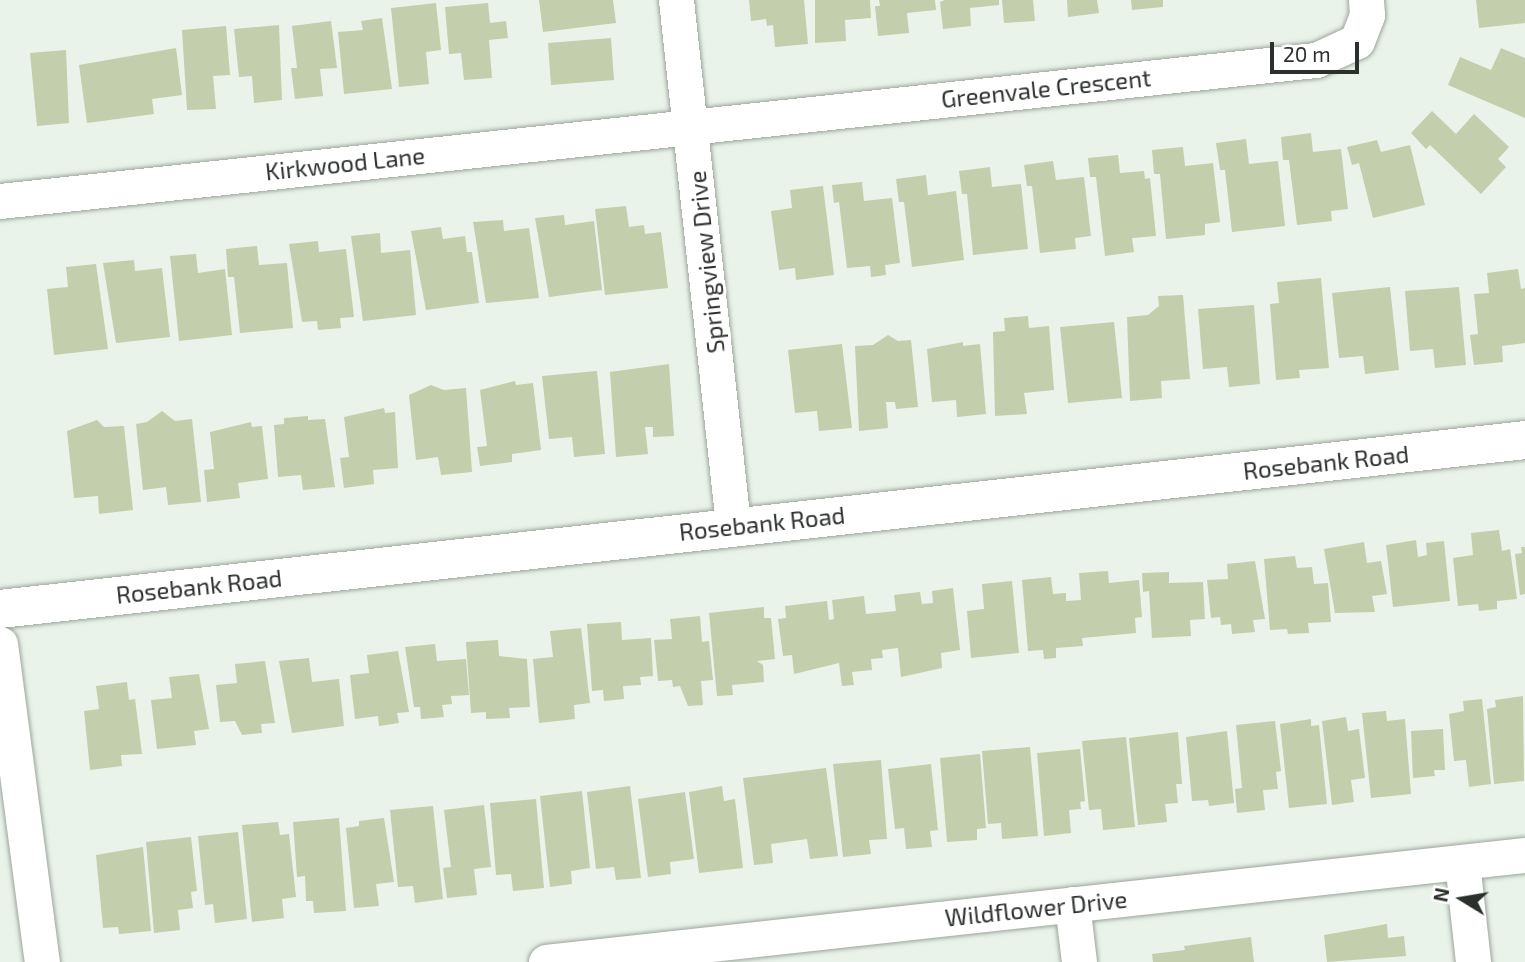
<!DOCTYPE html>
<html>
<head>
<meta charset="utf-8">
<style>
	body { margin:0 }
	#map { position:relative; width:1525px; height:962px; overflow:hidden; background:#eaf3e9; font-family:"Exo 2",sans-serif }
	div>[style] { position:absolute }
	.building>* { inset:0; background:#c2ceac }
	.roads { filter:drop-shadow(0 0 2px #9ca59c) drop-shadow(0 0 2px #9ca59c) }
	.minor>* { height:35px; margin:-17.5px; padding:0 17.5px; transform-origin:17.5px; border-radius:17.5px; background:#fff }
	.tertiary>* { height:38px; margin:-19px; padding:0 19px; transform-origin:19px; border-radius:19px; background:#fff }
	span { translate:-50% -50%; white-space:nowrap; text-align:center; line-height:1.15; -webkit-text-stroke:6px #fff; paint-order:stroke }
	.street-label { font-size:24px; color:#2c302c }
	.north { position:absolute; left:1427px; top:864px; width:70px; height:70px; -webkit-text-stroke:5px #fff; paint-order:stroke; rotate:281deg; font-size:19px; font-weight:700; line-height:28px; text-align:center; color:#2c302c }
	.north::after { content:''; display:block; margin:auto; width:24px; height:32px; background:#2c302c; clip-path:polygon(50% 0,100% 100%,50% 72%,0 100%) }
	.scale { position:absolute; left:1270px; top:42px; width:89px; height:32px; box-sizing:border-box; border:4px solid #2c302c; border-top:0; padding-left:9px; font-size:21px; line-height:24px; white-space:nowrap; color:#2c302c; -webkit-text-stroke:5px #fff; paint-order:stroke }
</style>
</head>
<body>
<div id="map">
	<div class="building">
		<div style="clip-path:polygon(539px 0,613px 0,616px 23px,543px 32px)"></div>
		<div style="clip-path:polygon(749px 0,804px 0,808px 44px,775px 47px,773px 25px,767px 26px,766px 19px,751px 21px)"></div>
		<div style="clip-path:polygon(815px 0,870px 0,871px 18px,845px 20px,846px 41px,815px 43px)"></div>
		<div style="clip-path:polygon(879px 0,935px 0,936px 10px,907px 13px,909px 33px,878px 36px,875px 6px,880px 6px)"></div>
		<div style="clip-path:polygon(945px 0,999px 0,999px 5px,970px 8px,971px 26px,943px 29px,940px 2px)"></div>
		<div style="clip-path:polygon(1002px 0,1033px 0,1035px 21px,1004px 23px)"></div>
		<div style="clip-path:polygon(1067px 0,1097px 0,1099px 13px,1068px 17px)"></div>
		<div style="clip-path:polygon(1131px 0,1163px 0,1163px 7px,1132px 10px)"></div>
		<div style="clip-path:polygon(1476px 0,1525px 0,1525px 23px,1479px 28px)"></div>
		<div style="clip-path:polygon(436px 3px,441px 50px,426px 52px,429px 84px,399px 87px,391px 8px)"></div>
		<div style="clip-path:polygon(488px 3px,490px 23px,506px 21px,508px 38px,489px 40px,492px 78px,464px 80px,461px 53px,449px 54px,445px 7px)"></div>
		<div style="clip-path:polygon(382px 18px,392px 89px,344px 94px,338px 32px,363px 30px,361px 21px)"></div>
		<div style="clip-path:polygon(331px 21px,337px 68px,320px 69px,323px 96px,295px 99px,291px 68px,297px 68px,292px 26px)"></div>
		<div style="clip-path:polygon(279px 25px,282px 100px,254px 103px,252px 76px,239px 77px,234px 29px)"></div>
		<div style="clip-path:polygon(226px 26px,230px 75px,213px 76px,216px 109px,187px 110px,182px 30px)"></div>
		<div style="clip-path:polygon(611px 38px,614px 80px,551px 85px,548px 43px)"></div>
		<div style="clip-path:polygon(176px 48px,182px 95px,152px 99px,154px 114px,87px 123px,79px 65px)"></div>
		<div style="clip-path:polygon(1501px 48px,1525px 58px,1525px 118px,1448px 85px,1460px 57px,1491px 70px)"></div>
		<div style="clip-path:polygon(66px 50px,69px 123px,37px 126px,30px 53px)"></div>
		<div style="clip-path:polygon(1432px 111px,1456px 134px,1474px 114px,1509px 147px,1498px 159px,1506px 167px,1481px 194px,1430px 145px,1426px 149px,1411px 133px)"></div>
		<div style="clip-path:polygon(1311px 133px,1313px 152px,1341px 149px,1348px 209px,1331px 211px,1332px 221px,1297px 225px,1289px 160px,1283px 160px,1281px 137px)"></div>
		<div style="clip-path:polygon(1246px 139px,1249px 164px,1278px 161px,1285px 226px,1232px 232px,1225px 170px,1220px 170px,1216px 143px)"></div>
		<div style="clip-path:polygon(1377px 140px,1381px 152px,1410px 145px,1425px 205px,1373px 218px,1359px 163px,1352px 165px,1347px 147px)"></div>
		<div style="clip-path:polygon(1183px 147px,1185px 166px,1213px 163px,1220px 222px,1205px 224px,1205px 235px,1166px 239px,1160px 174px,1154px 174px,1152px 150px)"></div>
		<div style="clip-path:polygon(1118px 155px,1120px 173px,1144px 171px,1145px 179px,1150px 178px,1156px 236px,1132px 238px,1134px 252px,1105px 256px,1096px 177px,1090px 177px,1088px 158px)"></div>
		<div style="clip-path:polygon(1053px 161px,1056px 180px,1084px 177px,1091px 236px,1075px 238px,1076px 249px,1040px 253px,1032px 186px,1027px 186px,1024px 165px)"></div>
		<div style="clip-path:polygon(990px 167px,992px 187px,1021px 184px,1028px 249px,973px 255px,967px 194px,962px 194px,959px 171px)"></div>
		<div style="clip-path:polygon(926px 175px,928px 195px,956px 191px,964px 260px,912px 267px,904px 202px,899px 202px,896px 179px)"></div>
		<div style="clip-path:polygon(862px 182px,864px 201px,892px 198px,900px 263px,885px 265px,886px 275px,871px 277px,870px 266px,847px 268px,839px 202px,834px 203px,832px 185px)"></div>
		<div style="clip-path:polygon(823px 186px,834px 275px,796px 280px,795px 268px,779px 270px,771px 211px,792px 208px,790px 190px)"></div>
		<div style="clip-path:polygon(626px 206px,629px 227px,644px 225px,645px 234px,661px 232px,668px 288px,605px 295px,595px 209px)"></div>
		<div style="clip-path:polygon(564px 215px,565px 225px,594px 221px,602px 290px,549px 297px,535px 218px)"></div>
		<div style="clip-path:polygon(503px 220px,504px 231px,529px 228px,539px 298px,486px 303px,473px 222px)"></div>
		<div style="clip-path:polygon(441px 227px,443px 239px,465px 236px,467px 252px,472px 252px,479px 303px,426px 310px,411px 231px)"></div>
		<div style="clip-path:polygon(380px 233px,381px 253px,410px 250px,416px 315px,363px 321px,351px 236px)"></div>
		<div style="clip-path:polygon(318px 241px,319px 252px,346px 249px,354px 317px,340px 318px,341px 328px,318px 330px,317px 321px,302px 322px,289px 244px)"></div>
		<div style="clip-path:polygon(257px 246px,259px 265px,287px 263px,293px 328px,240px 333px,234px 277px,228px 277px,226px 249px)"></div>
		<div style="clip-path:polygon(196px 254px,198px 273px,225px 269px,232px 335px,179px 341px,170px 256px)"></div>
		<div style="clip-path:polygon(134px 260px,135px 271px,162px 268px,170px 337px,116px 343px,103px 263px)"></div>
		<div style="clip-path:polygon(96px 264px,108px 349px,54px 355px,47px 289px,68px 287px,66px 267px)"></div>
		<div style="clip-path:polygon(1518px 269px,1521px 289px,1525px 288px,1525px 343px,1502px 346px,1503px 362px,1474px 365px,1470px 335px,1478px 334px,1474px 294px,1489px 293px,1487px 273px)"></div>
		<div style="clip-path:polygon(1321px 278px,1329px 368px,1299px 370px,1300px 378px,1276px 380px,1270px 304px,1279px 303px,1277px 282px)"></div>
		<div style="clip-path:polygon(1390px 287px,1399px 370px,1365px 374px,1363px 356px,1339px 358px,1332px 293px)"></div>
		<div style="clip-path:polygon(1459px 287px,1466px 365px,1435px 368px,1433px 349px,1410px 351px,1405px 291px)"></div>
		<div style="clip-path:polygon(1183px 295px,1190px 379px,1161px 381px,1162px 398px,1130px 401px,1127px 317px,1148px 315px,1159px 306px,1158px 296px)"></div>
		<div style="clip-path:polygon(1254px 305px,1260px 384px,1229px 387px,1227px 367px,1203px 369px,1198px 309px)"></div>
		<div style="clip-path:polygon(1028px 316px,1029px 328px,1049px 326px,1054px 390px,1024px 393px,1027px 414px,995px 416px,993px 332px,1005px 331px,1004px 318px)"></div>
		<div style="clip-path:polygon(1114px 322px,1122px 398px,1068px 403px,1060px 327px)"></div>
		<div style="clip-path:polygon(888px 335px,898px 341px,911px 340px,918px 407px,896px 409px,895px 402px,886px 402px,888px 428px,859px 431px,855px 346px,873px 345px)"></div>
		<div style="clip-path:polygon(963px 342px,963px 346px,980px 344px,986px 414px,957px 417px,956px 400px,932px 402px,927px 349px)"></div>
		<div style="clip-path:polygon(842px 344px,852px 428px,819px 431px,817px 411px,795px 413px,788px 350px)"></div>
		<div style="clip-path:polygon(669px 364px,674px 436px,653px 437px,653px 427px,645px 427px,648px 454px,616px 457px,610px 372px)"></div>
		<div style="clip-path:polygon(597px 371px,605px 454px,574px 457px,572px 437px,549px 439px,542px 376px)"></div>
		<div style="clip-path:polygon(515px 381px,516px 385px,533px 383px,541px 450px,512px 454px,512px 462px,480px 466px,477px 447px,487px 446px,480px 390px)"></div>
		<div style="clip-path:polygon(431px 385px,444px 390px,466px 388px,472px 472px,441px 475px,438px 457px,416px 460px,409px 395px)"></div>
		<div style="clip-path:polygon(384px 408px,385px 413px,395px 412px,398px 468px,373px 470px,374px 484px,344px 488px,340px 458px,349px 457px,344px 417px)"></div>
		<div style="clip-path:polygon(162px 411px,175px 421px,192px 419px,201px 502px,168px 505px,166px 487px,143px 490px,136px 424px,147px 422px)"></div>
		<div style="clip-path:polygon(308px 416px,308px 420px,325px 419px,335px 487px,303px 490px,301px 475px,278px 477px,274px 425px,284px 424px,284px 418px)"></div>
		<div style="clip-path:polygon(97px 420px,104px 427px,124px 426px,133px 510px,99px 514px,98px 496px,74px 498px,67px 431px)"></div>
		<div style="clip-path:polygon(251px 422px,252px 427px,262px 426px,268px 479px,238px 483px,240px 498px,207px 502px,204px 470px,214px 469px,210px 432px)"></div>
		<div style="clip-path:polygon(1499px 530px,1502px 551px,1510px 549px,1517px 599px,1497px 601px,1497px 609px,1479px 611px,1478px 604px,1458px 606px,1453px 558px,1473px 555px,1471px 533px)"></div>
		<div style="clip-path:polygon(1416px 540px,1418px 557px,1427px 555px,1426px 543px,1444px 541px,1450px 601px,1393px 607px,1386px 545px)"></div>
		<div style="clip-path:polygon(1364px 542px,1367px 563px,1381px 561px,1387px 594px,1372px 596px,1375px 612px,1335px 613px,1324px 549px)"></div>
		<div style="clip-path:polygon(1521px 547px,1525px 547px,1525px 594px,1520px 595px,1515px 554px,1522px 553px)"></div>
		<div style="clip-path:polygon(1295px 556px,1297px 568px,1312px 567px,1314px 584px,1328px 583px,1331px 622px,1308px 623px,1309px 633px,1288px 634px,1287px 629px,1270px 630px,1264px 559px)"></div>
		<div style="clip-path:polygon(1255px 561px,1265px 619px,1253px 620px,1255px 632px,1232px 634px,1231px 624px,1221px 625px,1220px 617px,1211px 618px,1207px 580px,1228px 579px,1227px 564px)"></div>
		<div style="clip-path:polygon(1108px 571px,1109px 583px,1139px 580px,1142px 617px,1135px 618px,1136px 633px,1082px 638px,1083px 646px,1056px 648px,1056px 658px,1044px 659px,1043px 650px,1028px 651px,1022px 580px,1051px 577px,1053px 594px,1066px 593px,1066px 601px,1081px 600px,1079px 573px)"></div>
		<div style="clip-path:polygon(1169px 572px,1169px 583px,1203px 582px,1205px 619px,1190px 620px,1191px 636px,1152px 638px,1149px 591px,1143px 592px,1142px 573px)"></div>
		<div style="clip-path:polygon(1012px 581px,1019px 653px,971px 658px,967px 611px,984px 609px,982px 584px)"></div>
		<div style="clip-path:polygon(953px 588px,960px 650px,941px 653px,942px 668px,901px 677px,898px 648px,882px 650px,883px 658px,871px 659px,872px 670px,852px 672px,854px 685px,842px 686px,839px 663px,794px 674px,792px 655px,783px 656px,778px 619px,786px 618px,785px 606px,827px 601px,829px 620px,834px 619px,832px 600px,864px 596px,866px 614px,896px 611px,894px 595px,920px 592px,922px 604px,933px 603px,932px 591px)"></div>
		<div style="clip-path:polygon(764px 607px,764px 618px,771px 618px,775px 659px,757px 661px,763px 665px,764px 682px,732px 685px,733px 695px,717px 696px,709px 613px)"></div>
		<div style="clip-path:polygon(700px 616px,702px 642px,709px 641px,713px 680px,701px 681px,703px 705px,688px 706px,680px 686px,673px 687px,672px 680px,658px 681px,654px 640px,672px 639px,670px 619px)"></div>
		<div style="clip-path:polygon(621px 622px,622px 640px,651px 638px,653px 676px,640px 677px,641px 685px,623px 686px,624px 699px,604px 701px,603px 690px,592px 691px,587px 624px)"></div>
		<div style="clip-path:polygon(581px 628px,590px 703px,574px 705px,575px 719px,539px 723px,533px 659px,553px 657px,550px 631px)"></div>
		<div style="clip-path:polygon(498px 640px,499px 656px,527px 659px,530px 707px,509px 708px,510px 718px,486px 719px,486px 712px,471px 713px,466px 642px)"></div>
		<div style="clip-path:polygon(435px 644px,437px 661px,466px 659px,469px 695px,451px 696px,452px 704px,442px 705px,444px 717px,421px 719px,420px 707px,414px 707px,405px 647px)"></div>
		<div style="clip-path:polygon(398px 651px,409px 712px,397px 713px,399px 723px,379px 726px,378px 716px,355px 719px,350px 675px,369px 673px,367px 655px)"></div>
		<div style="clip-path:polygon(309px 658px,312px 682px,339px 679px,344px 726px,292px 733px,279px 661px)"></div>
		<div style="clip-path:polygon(265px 661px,275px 723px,261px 724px,262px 733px,242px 735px,235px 721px,220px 722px,216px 685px,237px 683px,235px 664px)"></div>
		<div style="clip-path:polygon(199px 674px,209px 729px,194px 731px,196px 745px,157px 749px,151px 700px,172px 698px,169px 677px)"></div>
		<div style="clip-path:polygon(127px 682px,129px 700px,135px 699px,142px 754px,121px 755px,122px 766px,90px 770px,84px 711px,99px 709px,96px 686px)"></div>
		<div style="clip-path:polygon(1523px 696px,1524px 781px,1494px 784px,1487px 709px,1496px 707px,1495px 700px)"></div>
		<div style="clip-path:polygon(1482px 699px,1491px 784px,1469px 787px,1466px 760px,1454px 761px,1449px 714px,1464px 711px,1463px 701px)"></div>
		<div style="clip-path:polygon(1386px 711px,1387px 721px,1405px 719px,1411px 794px,1371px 798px,1362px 713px)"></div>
		<div style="clip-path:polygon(1346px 717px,1348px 731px,1359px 729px,1365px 778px,1351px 780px,1354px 802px,1332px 805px,1322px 721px)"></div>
		<div style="clip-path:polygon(1311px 719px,1311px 726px,1319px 725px,1327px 804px,1289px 808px,1280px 724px)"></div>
		<div style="clip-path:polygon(1275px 721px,1281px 771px,1276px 772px,1278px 789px,1263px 790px,1265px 810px,1237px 813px,1235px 789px,1242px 788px,1236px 725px)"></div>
		<div style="clip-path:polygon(1443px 729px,1445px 770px,1434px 770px,1435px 776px,1413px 778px,1411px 731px)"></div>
		<div style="clip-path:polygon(1227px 731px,1234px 803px,1209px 806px,1208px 800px,1192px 801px,1186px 737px)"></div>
		<div style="clip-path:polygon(1178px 732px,1182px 784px,1176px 784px,1178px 803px,1165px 804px,1167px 822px,1138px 825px,1129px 738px)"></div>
		<div style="clip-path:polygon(1126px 737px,1135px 827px,1103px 830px,1101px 809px,1089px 810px,1082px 741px)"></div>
		<div style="clip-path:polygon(1030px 747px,1038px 836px,1002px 839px,1001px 823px,988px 824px,982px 751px)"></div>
		<div style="clip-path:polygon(1080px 749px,1085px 801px,1080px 802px,1081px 809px,1069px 810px,1071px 833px,1044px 836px,1037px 753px)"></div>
		<div style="clip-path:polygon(980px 754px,986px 828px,977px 829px,977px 840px,947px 842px,940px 758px)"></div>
		<div style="clip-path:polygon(881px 760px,887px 839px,869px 840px,871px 854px,843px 857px,833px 764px)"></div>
		<div style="clip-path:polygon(931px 764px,938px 830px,930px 831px,932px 847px,906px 849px,904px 828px,895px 829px,888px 769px)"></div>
		<div style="clip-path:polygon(826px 768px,838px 856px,810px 859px,807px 839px,771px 844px,773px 863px,754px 865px,743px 778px)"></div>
		<div style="clip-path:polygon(630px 786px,641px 878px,616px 880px,614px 867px,596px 869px,587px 792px)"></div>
		<div style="clip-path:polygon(722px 786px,724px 801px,735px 799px,743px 868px,699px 873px,689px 792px)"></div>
		<div style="clip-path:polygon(582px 791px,590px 868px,571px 871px,572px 884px,550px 887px,540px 796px)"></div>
		<div style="clip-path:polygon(685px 792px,694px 859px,670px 862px,671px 874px,648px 877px,638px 799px)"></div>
		<div style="clip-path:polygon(536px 799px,544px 888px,513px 891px,511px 874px,496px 875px,490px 803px)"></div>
		<div style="clip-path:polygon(484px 805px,491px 867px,474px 869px,477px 895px,447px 898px,443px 868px,451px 867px,444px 810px)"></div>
		<div style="clip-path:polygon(433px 806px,443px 899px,415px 903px,413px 886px,398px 887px,390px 810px)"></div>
		<div style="clip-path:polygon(339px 818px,346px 911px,314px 913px,313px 901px,306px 901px,305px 876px,297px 877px,293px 822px)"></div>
		<div style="clip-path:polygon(384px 818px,394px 882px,376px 884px,379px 906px,354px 908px,346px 828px,359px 826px,359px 821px)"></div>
		<div style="clip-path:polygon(278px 822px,280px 835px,289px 834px,296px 897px,282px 899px,284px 918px,252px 922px,242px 825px)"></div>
		<div style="clip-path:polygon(238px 832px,247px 919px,215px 923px,213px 904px,205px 905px,198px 836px)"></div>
		<div style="clip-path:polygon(191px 837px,197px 891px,191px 892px,193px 908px,178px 910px,180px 930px,154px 933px,146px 842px)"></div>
		<div style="clip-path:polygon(143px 847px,151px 931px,119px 934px,118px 927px,103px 928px,96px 855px)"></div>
		<div style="clip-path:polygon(1387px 924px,1388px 938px,1404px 936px,1406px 956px,1327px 962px,1324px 935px)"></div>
		<div style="clip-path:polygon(1251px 937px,1254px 962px,1153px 962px,1152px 954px,1185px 950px,1184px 946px)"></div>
	</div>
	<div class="roads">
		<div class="minor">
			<div style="left:676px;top:0;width:528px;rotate:83.8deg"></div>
			<div style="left:0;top:201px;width:1324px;rotate:-6.12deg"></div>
			<div style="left:1316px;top:60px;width:45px;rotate:-24.9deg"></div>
			<div style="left:1357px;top:41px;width:28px;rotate:-69deg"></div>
			<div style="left:1367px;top:15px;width:15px;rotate:-94deg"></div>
			<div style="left:0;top:644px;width:321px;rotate:82.5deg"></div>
			<div style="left:1462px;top:862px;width:101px;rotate:83.7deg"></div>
			<div style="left:1072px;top:904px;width:58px;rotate:83.1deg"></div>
			<div style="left:546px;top:962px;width:985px;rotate:-6.24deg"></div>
		</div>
		<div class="tertiary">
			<div style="left:0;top:609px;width:1534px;rotate:-6.32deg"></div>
		</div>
	</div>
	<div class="street-label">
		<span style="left:1046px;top:88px;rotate:-6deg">Greenvale Crescent</span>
		<span style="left:345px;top:163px;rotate:-6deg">Kirkwood Lane</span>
		<span style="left:706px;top:262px;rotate:-96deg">Springview Drive</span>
		<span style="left:1326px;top:462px;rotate:-6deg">Rosebank Road</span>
		<span style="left:762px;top:523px;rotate:-6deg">Rosebank Road</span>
		<span style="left:199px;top:586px;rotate:-6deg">Rosebank Road</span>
		<span style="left:1036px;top:908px;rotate:-6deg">Wildflower Drive</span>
	</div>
	<div class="north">N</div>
	<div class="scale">20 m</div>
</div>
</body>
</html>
